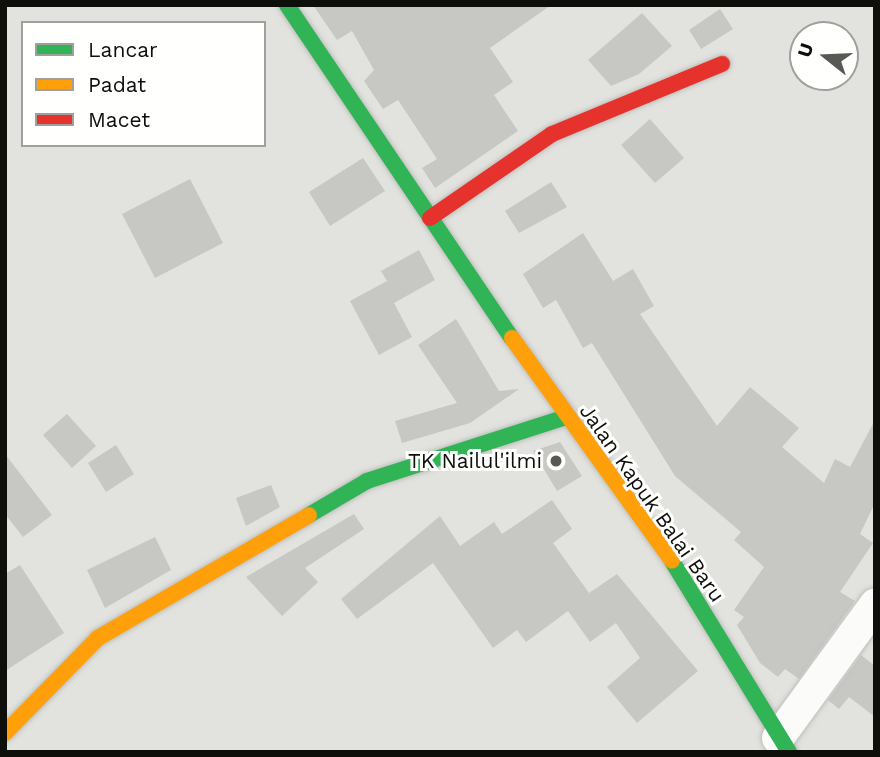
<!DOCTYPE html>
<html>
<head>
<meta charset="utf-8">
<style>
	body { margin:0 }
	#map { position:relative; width:880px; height:757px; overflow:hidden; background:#e2e2de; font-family:"Work Sans",sans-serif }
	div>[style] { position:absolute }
	.building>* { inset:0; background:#c7c7c4 }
	.roads { filter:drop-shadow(0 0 2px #bebebb) drop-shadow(0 0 2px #bebebb) }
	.street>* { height:32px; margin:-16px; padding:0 16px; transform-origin:16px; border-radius:16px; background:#fbfbfa }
	.fast>* { height:16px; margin:-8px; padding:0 8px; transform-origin:8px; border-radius:8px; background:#30b455 }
	.slow>* { height:16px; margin:-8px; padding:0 8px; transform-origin:8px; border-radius:8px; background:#ff9f0a }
	.jam>* { height:16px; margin:-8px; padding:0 8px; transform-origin:8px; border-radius:8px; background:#e5322d }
	.dots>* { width:19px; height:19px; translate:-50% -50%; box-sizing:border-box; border:4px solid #fffffe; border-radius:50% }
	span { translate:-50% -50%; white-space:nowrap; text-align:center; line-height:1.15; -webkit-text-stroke:6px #fffffe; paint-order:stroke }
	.poi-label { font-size:21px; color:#0e0e0b }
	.right { translate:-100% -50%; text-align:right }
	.street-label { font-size:21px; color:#0e0e0b }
	.frame { position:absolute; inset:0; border:7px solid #0e0e0b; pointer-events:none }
	.legend { position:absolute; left:21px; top:21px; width:245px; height:126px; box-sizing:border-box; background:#fffffe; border:2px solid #9f9f9d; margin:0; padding:9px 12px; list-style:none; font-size:21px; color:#0e0e0b }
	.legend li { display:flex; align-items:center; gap:14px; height:35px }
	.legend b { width:35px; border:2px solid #9f9f9d }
	.north { position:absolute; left:789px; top:21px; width:70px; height:70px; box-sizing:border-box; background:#fffffe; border:2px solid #9f9f9d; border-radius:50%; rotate:288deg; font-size:19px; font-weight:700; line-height:28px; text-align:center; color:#0e0e0b }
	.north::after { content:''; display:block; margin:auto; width:24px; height:32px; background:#585855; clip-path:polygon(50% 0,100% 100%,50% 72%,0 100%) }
</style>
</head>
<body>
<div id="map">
	<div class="building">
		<div style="clip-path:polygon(313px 5px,551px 5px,490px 48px,513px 82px,494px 95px,518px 131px,435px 188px,422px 168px,437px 159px,398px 100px,383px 109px,364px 81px,374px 70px,352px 31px,337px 40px)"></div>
		<div style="clip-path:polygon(720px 9px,733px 29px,701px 49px,689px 30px)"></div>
		<div style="clip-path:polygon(642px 13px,672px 46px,639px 74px,611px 86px,588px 60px)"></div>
		<div style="clip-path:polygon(650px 119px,684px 158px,655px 183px,621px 145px)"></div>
		<div style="clip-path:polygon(363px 158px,385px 191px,330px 226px,309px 192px)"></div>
		<div style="clip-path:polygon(190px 179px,223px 243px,155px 278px,122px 214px)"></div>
		<div style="clip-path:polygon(551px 182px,567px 207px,519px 233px,505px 211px)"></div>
		<div style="clip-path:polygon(583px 233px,613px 281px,633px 269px,654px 306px,640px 314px,717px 426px,750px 387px,799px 428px,782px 447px,824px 483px,835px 459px,850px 467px,875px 420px,875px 503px,860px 534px,873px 543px,840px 592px,855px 601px,799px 679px,785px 669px,778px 677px,760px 663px,737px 625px,744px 617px,734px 610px,764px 567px,734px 540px,741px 532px,675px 476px,592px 343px,583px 348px,556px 300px,543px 308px,523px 274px)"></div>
		<div style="clip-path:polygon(419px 250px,435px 280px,394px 303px,412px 337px,379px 355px,350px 301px,387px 281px,381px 271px)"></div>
		<div style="clip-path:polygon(456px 319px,499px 391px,519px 389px,470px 423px,402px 443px,395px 421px,457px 403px,418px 345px)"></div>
		<div style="clip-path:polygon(67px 414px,96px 446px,72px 468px,43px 435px)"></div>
		<div style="clip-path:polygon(560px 442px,582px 476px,557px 491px,533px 451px)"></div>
		<div style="clip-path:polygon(116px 445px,134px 474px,106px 492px,88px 463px)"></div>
		<div style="clip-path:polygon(5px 454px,52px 515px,23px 537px,5px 514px)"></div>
		<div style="clip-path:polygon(271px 485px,280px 507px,246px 526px,236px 498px)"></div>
		<div style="clip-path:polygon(552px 500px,572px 529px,553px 543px,589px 593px,617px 574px,698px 671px,637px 723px,607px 687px,640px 658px,616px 623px,590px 642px,568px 611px,526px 642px,517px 630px,493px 648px,433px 563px,357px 619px,341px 599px,440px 516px,460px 546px,494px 522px,502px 534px)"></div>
		<div style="clip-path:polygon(354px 514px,364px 529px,305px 568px,318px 582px,282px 616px,246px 577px)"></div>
		<div style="clip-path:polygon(155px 537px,171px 570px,105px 608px,87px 570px)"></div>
		<div style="clip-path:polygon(20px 565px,64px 633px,5px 671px,5px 574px)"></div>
		<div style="clip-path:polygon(861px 655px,875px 666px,875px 717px,849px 697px,839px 709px,828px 700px)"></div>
	</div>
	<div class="roads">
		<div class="street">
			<div style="left:778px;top:738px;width:165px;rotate:-53.9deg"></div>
		</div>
		<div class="fast">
			<div style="left:287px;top:5px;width:402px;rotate:56deg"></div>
			<div style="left:309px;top:515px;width:67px;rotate:-30.4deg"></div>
			<div style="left:367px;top:481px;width:209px;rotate:-17.8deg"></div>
			<div style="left:672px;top:561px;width:224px;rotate:58.5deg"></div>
		</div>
		<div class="slow">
			<div style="left:512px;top:338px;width:274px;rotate:54.3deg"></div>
			<div style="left:5px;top:733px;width:133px;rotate:-45.6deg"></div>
			<div style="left:98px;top:638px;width:244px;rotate:-30.2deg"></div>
		</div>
		<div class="jam">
			<div style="left:430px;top:218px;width:148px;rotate:-34.5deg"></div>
			<div style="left:552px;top:134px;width:184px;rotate:-22.4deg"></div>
		</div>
	</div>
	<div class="dots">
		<div style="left:556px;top:461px;background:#585855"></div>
	</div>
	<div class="poi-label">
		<span class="right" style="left:542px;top:461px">TK Nailul'ilmi</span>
	</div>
	<div class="street-label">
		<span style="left:652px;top:503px;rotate:55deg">Jalan Kapuk Balai Baru</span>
	</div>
	<div class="frame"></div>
	<ul class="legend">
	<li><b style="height:9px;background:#30b455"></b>Lancar</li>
	<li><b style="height:9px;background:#ff9f0a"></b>Padat</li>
	<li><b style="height:9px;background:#e5322d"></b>Macet</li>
	</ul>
	<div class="north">U</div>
</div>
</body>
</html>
